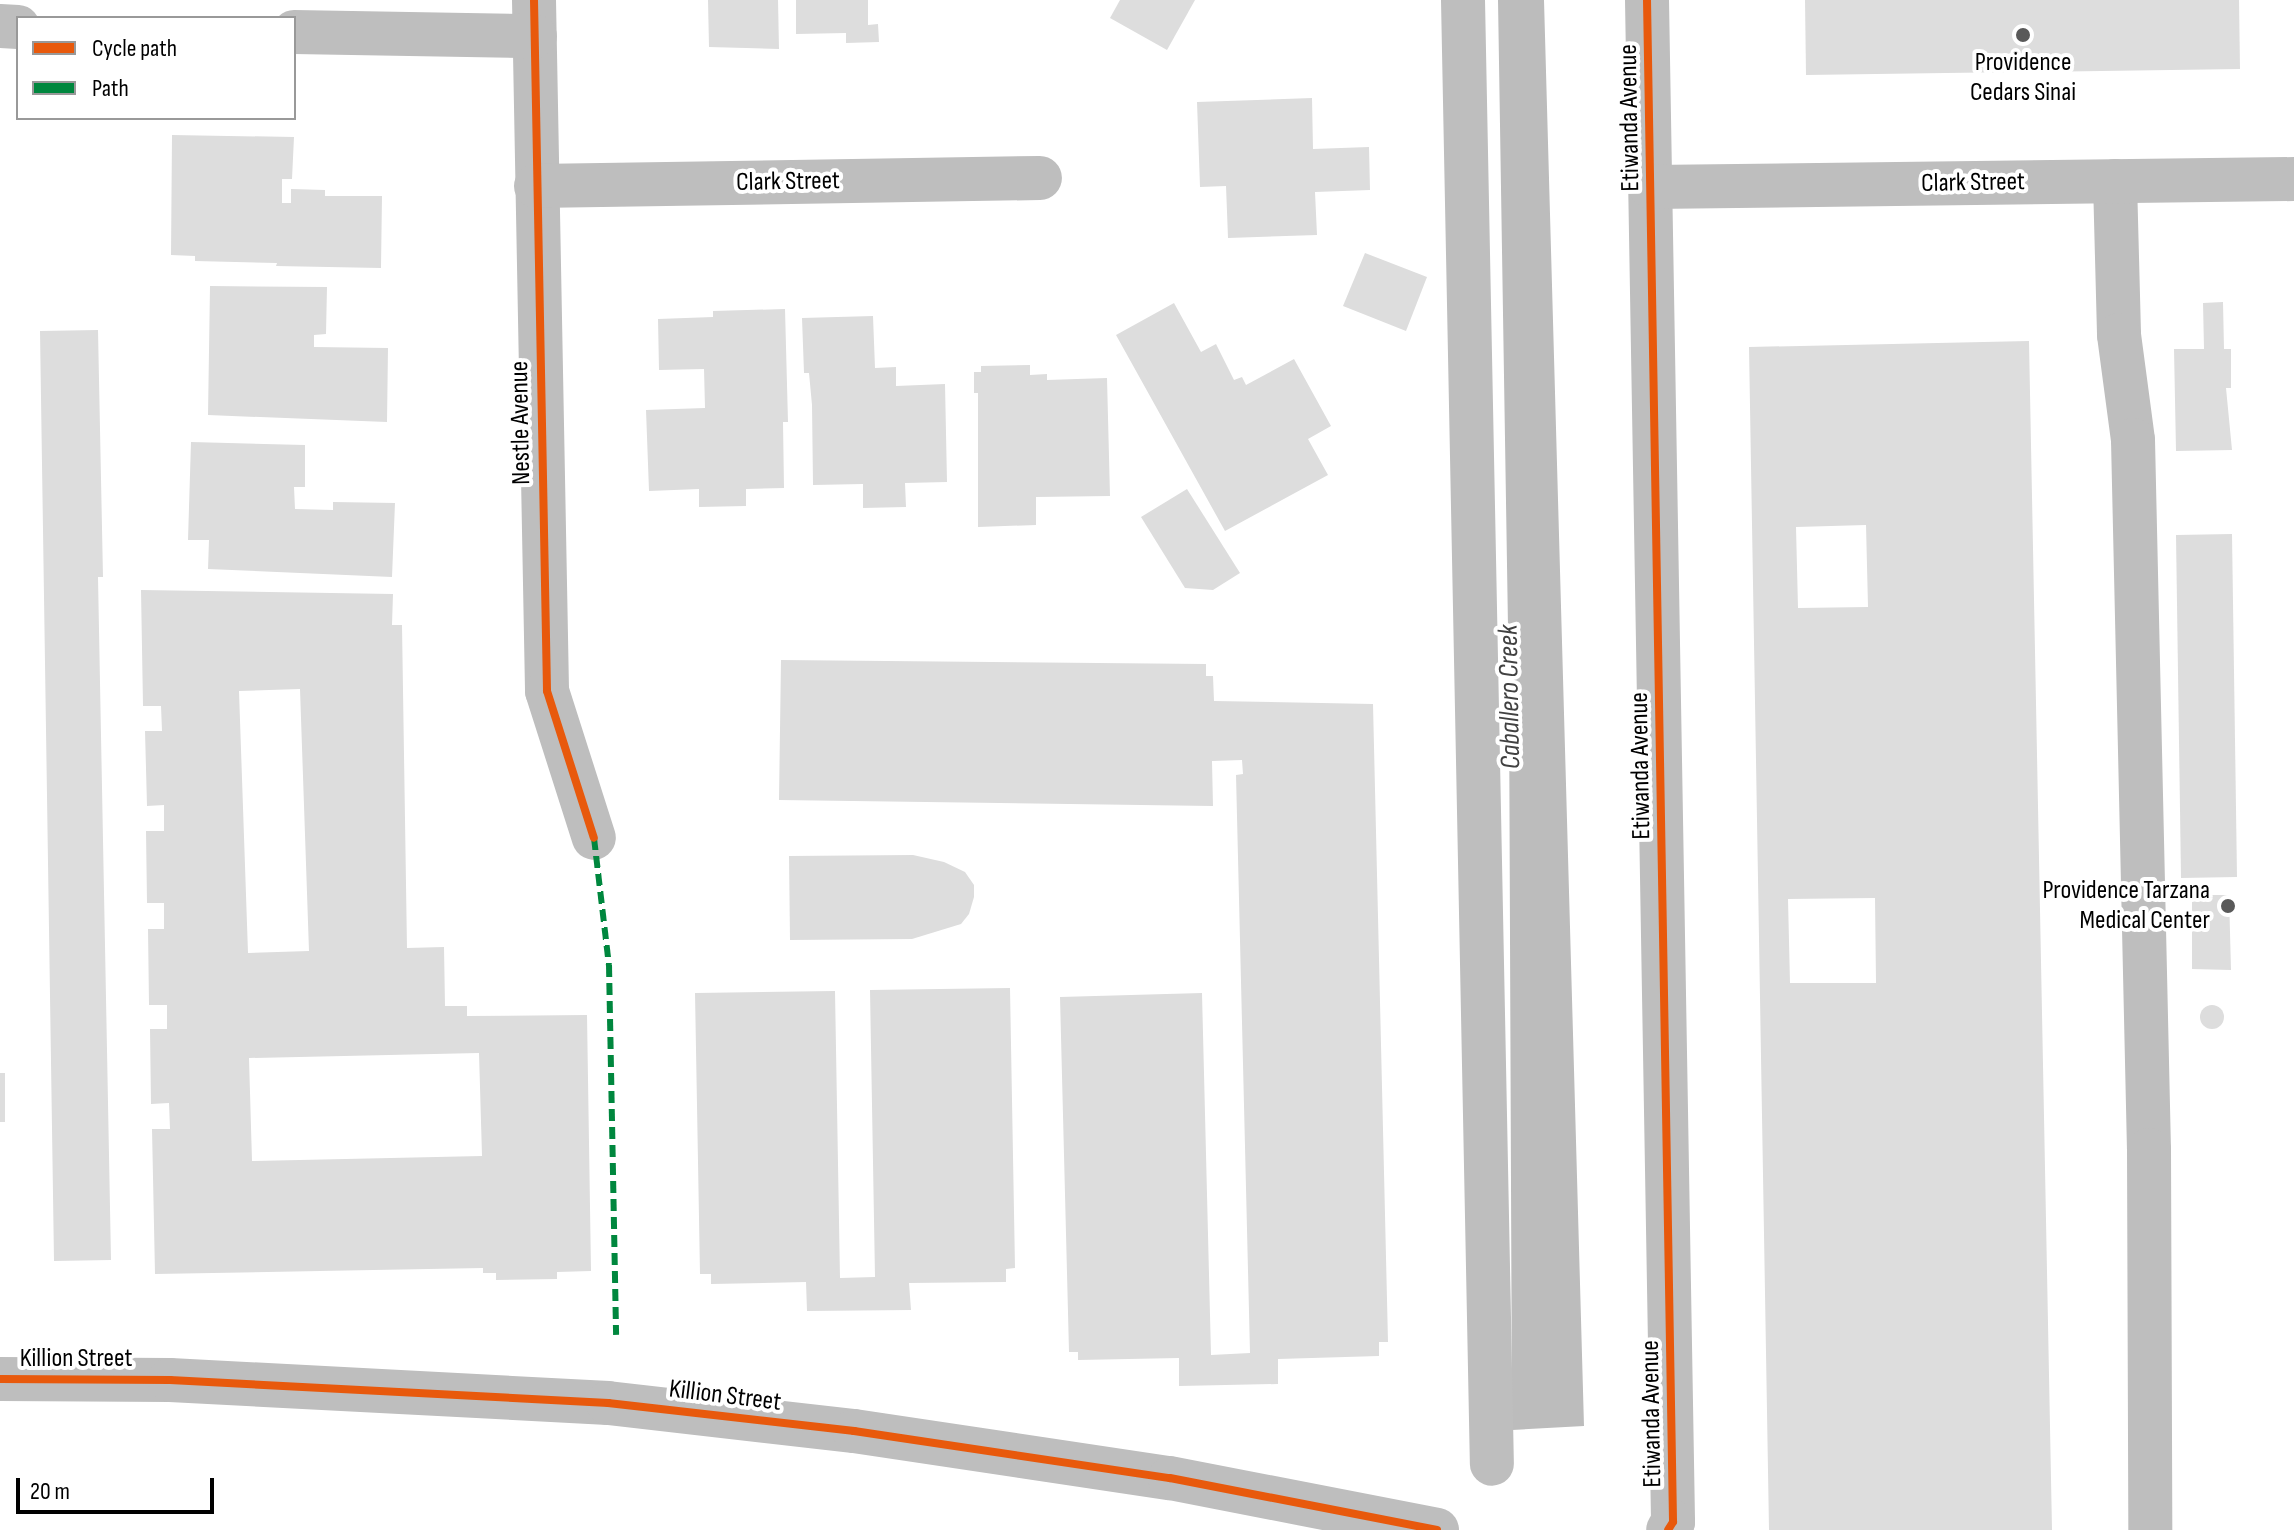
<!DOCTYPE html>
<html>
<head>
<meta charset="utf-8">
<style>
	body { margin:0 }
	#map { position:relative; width:2294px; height:1530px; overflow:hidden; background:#fff; font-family:"Sofia Sans Condensed",sans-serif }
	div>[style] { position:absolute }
	.water>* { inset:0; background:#bcbcbc }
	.building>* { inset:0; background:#ddd }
	.round { border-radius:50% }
	.minor>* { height:44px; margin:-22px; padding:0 22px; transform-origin:22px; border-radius:22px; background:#bebebe }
	.quiet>* { height:6px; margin-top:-3px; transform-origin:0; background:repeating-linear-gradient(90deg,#00873e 0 12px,transparent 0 18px) }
	.cycleway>* { height:8px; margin:-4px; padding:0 4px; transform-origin:4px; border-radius:4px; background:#e8590c }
	.dots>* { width:22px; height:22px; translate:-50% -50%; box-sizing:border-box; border:4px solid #fff; border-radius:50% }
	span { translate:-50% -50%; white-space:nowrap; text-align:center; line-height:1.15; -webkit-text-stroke:8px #fff; paint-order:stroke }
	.poi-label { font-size:26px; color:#000 }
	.right { translate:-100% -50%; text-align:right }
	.street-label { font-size:26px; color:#000 }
	.water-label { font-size:28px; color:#414141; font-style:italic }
	.legend { position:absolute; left:16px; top:16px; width:280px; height:104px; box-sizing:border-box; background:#fff; border:2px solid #999; margin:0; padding:10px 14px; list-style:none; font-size:24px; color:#000 }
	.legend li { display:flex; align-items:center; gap:16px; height:40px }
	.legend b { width:40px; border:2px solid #999 }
	.scale { position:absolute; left:16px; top:1478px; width:198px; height:36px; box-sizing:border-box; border:4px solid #000; border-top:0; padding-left:10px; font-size:24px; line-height:28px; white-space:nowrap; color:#000; -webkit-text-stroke:6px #fff; paint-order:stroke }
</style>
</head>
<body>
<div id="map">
	<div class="water">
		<div style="clip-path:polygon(1498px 0,1544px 0,1584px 1426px,1512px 1430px,1509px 690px)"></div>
	</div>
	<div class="building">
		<div style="clip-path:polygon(708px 0,778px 0,779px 49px,709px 47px)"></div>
		<div style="clip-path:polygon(796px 0,868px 0,868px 25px,878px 24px,879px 42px,846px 43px,846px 33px,796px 34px)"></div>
		<div style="clip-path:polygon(1120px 0,1195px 0,1167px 50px,1110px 18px)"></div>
		<div style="clip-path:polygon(1805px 0,2239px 0,2240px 69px,1806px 75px)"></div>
		<div style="clip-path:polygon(1312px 98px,1313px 149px,1369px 147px,1370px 190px,1315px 192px,1317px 235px,1228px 238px,1226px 186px,1200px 187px,1197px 102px)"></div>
		<div style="clip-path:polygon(172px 135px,294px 137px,292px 179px,282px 179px,282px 203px,291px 203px,291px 189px,325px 190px,325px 196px,382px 196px,381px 268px,276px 266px,277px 263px,195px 261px,195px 256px,171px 255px)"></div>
		<div style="clip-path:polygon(1365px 253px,1427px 277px,1406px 331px,1343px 306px)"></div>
		<div style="clip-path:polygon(210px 286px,327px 287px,326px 334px,314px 335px,314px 347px,388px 348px,387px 422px,208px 415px)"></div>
		<div style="clip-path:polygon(2223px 302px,2224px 349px,2231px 349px,2231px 388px,2226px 388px,2232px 450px,2176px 451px,2174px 349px,2204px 349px,2203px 303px)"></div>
		<div style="clip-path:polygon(1174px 303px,1201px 352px,1216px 344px,1234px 380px,1242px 377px,1246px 385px,1294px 359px,1331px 426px,1308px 439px,1328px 475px,1225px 531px,1116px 335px)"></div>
		<div style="clip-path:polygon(785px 309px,788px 422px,783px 422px,784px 488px,746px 489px,746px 506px,699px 507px,699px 489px,649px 491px,646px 410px,705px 408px,704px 369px,659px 370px,658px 319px,713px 317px,713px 311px)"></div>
		<div style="clip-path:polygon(873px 316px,875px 368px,896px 367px,896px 386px,945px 384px,947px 482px,905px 483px,906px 507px,863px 508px,863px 484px,813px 485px,812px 405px,809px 373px,804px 373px,802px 318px)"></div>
		<div style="clip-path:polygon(98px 330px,103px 577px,98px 577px,111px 1260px,54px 1261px,40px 331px)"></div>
		<div style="clip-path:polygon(evenodd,2029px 341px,2052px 1530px,1769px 1530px,1749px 347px,2029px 341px,1866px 525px,1868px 607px,1798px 608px,1796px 527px,1866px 525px,2029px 341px,1875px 898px,1876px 983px,1790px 983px,1788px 899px,1875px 898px)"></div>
		<div style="clip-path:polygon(1030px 365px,1030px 375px,1047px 374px,1047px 380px,1107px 378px,1110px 496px,1036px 497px,1036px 525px,978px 527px,978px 393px,974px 393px,974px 372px,981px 372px,981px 366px)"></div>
		<div style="clip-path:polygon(191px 442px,305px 445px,305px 487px,294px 487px,295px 509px,333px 510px,333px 502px,395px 503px,392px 577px,208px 569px,209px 540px,188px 540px)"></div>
		<div style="clip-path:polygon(1187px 489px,1240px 573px,1213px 590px,1185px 588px,1141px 517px)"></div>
		<div style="clip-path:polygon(2232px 534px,2237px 877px,2181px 878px,2176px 535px)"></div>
		<div style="clip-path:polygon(evenodd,141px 590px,393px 594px,392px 625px,402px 625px,407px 948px,444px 947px,445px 1006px,467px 1006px,467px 1016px,587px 1015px,591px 1271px,557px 1272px,557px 1279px,496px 1280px,496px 1273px,483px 1273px,483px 1268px,155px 1274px,152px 1129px,170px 1129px,169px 1103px,151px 1104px,150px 1029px,167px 1029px,167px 1005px,149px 1005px,148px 929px,164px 929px,164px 903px,147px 903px,146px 831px,164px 831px,164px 805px,147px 806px,145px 731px,162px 731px,161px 706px,143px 706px,141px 590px,300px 689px,309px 951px,248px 953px,239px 691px,300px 689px,141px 590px,479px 1053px,482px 1156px,252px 1161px,249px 1058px,479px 1053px)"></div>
		<div style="clip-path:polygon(781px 660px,1206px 664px,1206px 676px,1213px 676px,1214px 701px,1373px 704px,1388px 1342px,1379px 1342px,1379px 1356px,1278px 1359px,1278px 1384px,1179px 1386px,1179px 1358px,1078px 1360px,1078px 1352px,1069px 1352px,1060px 997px,1202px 993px,1211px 1355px,1250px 1353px,1236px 775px,1243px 774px,1242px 760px,1212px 761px,1213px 806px,779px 800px)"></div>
		<div style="clip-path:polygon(913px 855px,944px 862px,965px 872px,974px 885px,974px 897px,969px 914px,961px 924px,912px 939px,790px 940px,789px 856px)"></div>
		<div style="clip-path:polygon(2192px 895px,2229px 895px,2231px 970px,2192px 969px)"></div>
		<div style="clip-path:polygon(1010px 988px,1015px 1268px,1006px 1269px,1006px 1282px,909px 1283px,911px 1310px,807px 1311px,806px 1282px,711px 1284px,711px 1274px,700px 1274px,695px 993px,835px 991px,840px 1278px,875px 1277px,870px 990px)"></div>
		<div class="round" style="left:2200px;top:1005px;width:24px;height:24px"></div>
		<div style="clip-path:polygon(0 1073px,5px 1073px,5px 1122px,0 1122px)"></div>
	</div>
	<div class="minor">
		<div style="left:534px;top:0;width:691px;rotate:88.92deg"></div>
		<div style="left:547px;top:691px;width:154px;rotate:72.3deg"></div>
		<div style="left:1463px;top:0;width:1464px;rotate:88.87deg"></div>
		<div style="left:1647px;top:0;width:1522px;rotate:89.02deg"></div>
		<div style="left:1673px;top:1522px;width:9px;rotate:122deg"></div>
		<div style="left:0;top:26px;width:18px;rotate:3deg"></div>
		<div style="left:294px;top:32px;width:241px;rotate:1deg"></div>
		<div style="left:2115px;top:181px;width:154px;rotate:88.5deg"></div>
		<div style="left:2119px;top:335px;width:106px;rotate:82.4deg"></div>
		<div style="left:2133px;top:440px;width:710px;rotate:88.71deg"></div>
		<div style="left:2149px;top:1150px;width:380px;rotate:89.8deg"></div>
		<div style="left:536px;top:186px;width:504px;rotate:-0.91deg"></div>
		<div style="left:1651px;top:187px;width:643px;rotate:-0.71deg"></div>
		<div style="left:0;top:1379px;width:170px;rotate:0.3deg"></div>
		<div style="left:170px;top:1380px;width:439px;rotate:3deg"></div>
		<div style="left:608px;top:1403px;width:248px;rotate:6.5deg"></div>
		<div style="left:854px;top:1431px;width:319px;rotate:8.5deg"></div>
		<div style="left:1170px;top:1478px;width:272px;rotate:11deg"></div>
	</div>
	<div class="quiet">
		<div style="left:594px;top:838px;width:128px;rotate:83.3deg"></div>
		<div style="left:609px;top:965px;width:370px;rotate:88.9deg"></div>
	</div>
	<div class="cycleway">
		<div style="left:534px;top:0;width:691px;rotate:88.92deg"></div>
		<div style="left:547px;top:691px;width:154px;rotate:72.3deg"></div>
		<div style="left:1647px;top:0;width:1522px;rotate:89.02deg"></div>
		<div style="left:1673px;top:1522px;width:9px;rotate:122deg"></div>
		<div style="left:0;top:1379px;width:170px;rotate:0.3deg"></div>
		<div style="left:170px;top:1380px;width:439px;rotate:3deg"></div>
		<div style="left:608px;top:1403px;width:248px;rotate:6.5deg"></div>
		<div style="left:854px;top:1431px;width:319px;rotate:8.5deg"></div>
		<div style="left:1170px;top:1478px;width:272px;rotate:11deg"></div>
	</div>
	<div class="dots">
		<div style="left:2023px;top:35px;background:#595959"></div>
		<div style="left:2228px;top:906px;background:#595959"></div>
	</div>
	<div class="poi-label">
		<span style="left:2023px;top:78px">Providence<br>Cedars Sinai</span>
		<span class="right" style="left:2210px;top:906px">Providence Tarzana<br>Medical Center</span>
	</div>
	<div class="street-label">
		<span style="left:1630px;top:118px;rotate:-91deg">Etiwanda Avenue</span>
		<span style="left:788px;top:182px;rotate:-1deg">Clark Street</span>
		<span style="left:1973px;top:183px;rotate:-1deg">Clark Street</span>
		<span style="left:521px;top:423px;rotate:-91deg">Nestle Avenue</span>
		<span style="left:1641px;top:766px;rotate:-91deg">Etiwanda Avenue</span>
		<span style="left:76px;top:1359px">Killion Street</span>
		<span style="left:725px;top:1396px;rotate:7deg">Killion Street</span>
		<span style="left:1652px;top:1414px;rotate:-91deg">Etiwanda Avenue</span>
	</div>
	<div class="water-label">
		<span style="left:1510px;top:697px;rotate:-91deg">Caballero Creek</span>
	</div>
	<ul class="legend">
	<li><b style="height:10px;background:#e8590c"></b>Cycle path</li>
	<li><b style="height:10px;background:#00873e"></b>Path</li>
	</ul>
	<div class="scale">20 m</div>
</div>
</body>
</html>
